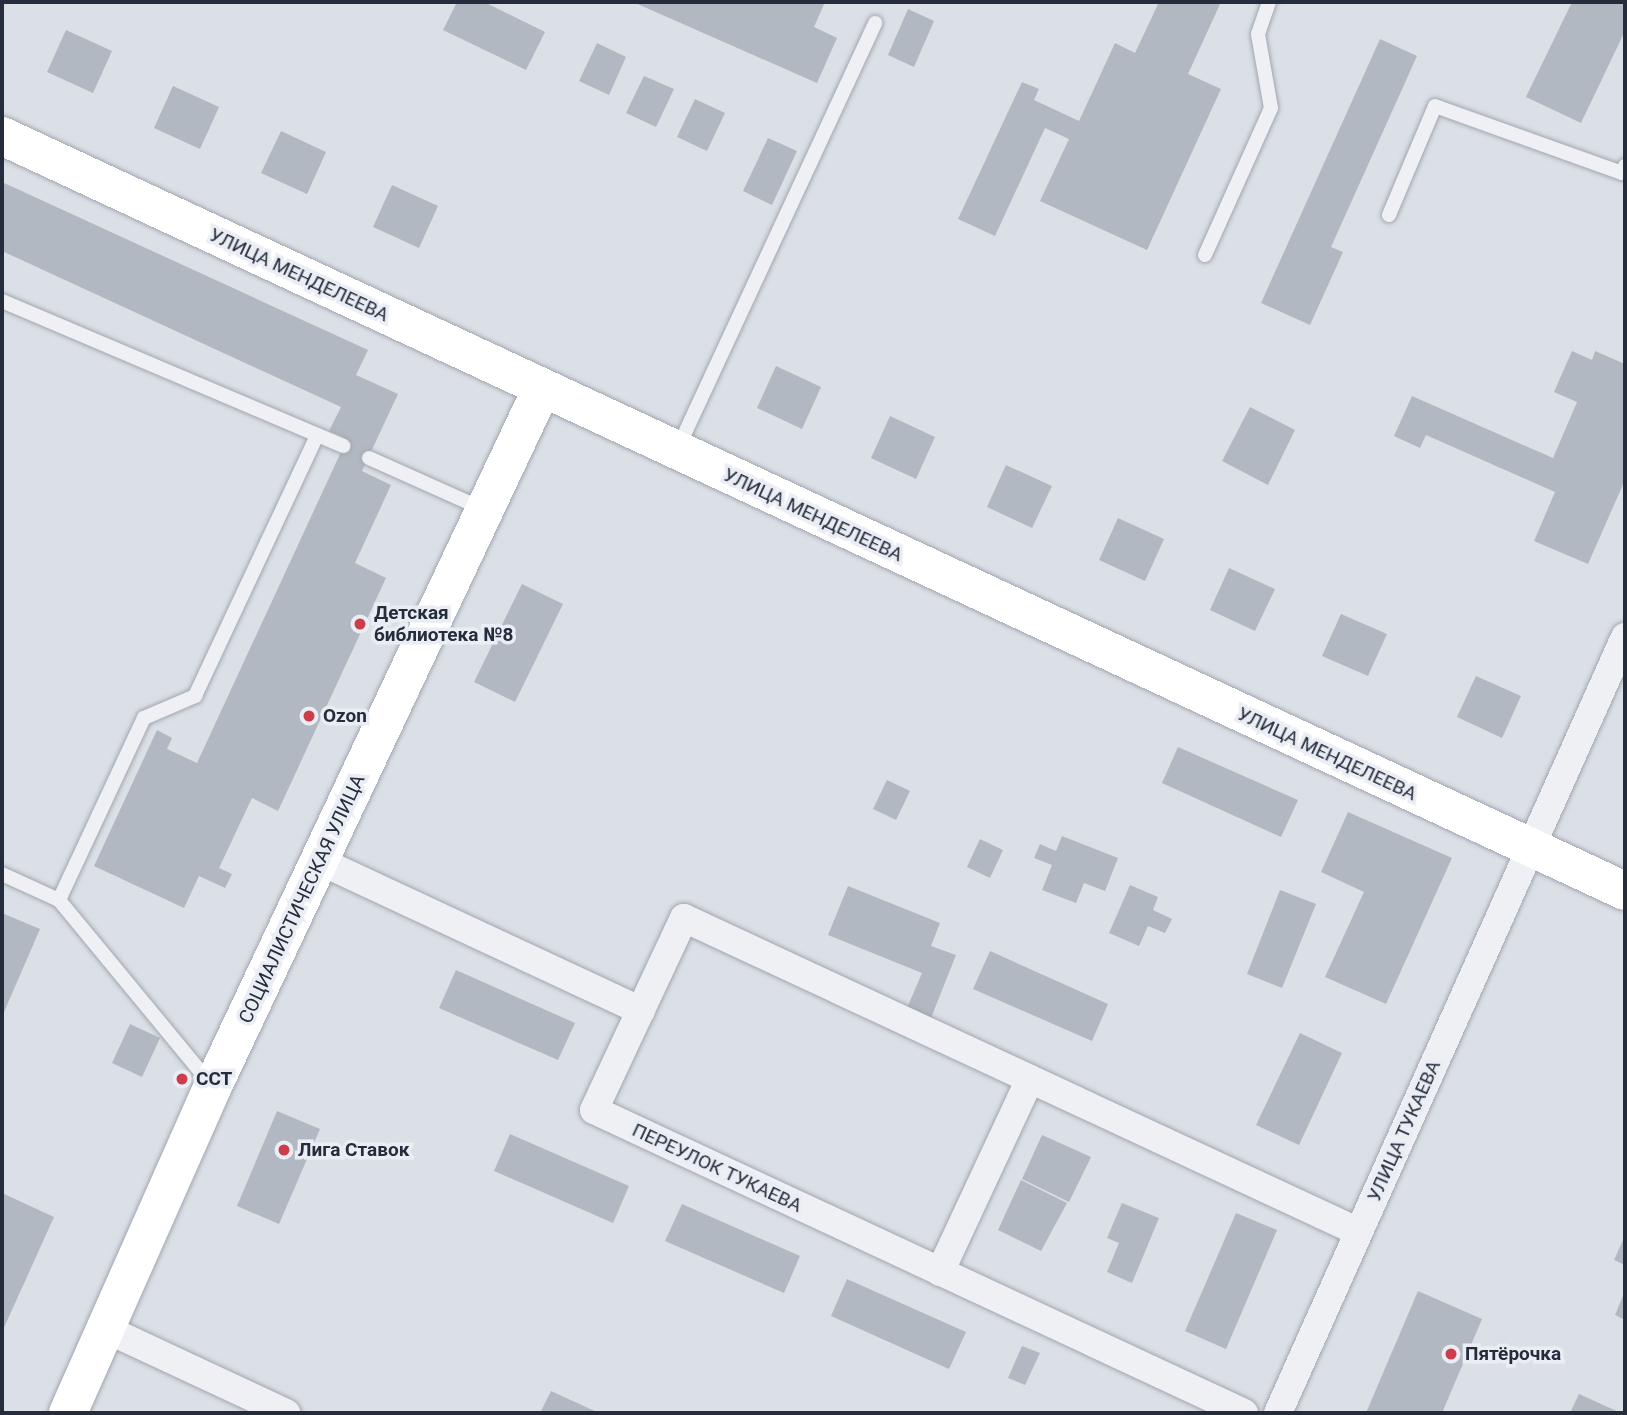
<!DOCTYPE html>
<html>
<head>
<meta charset="utf-8">
<style>
	body { margin:0 }
	#map { position:relative; width:1627px; height:1415px; overflow:hidden; background:#dbdfe6; font-family:Roboto,sans-serif }
	div>[style] { position:absolute }
	.building>* { inset:0; background:#b2b8c2 }
	.roads { filter:drop-shadow(0 0 2px #a1a6b0) drop-shadow(0 0 2px #a1a6b0) }
	.lane>* { height:14px; margin:-7px; padding:0 7px; transform-origin:7px; border-radius:7px; background:#eef0f4 }
	.street>* { height:28px; margin:-14px; padding:0 14px; transform-origin:14px; border-radius:14px; background:#eef0f4 }
	.secondary>* { height:38px; margin:-19px; padding:0 19px; transform-origin:19px; border-radius:19px; background:#fff }
	.dots>* { width:19px; height:19px; translate:-50% -50%; box-sizing:border-box; border:4px solid #eaeef4; border-radius:50% }
	span { translate:-50% -50%; white-space:nowrap; text-align:center; line-height:1.15; -webkit-text-stroke:7px #eaeef4; paint-order:stroke }
	.street-label { font-size:19px; color:#252c3c }
	.poi-label { font-size:19px; color:#252c3c; font-weight:700 }
	.left { translate:0 -50%; text-align:left }
	.frame { position:absolute; inset:0; border:4px solid #252c3c; pointer-events:none }
</style>
</head>
<body>
<div id="map">
	<div class="building">
		<div style="clip-path:polygon(457px 2px,484px 2px,545px 32px,526px 70px,443px 30px)"></div>
		<div style="clip-path:polygon(633px 2px,825px 2px,814px 27px,837px 38px,817px 83px)"></div>
		<div style="clip-path:polygon(1159px 2px,1221px 2px,1188px 74px,1221px 89px,1147px 250px,1040px 201px,1069px 139px,1045px 128px,995px 236px,958px 219px,1022px 82px,1039px 89px,1034px 100px,1079px 121px,1115px 43px,1135px 53px)"></div>
		<div style="clip-path:polygon(1572px 2px,1625px 2px,1625px 31px,1581px 123px,1526px 97px)"></div>
		<div style="clip-path:polygon(908px 9px,934px 21px,914px 67px,888px 55px)"></div>
		<div style="clip-path:polygon(66px 30px,112px 51px,93px 93px,47px 72px)"></div>
		<div style="clip-path:polygon(1380px 39px,1417px 56px,1331px 247px,1343px 252px,1310px 325px,1261px 303px)"></div>
		<div style="clip-path:polygon(597px 43px,626px 57px,609px 95px,579px 81px)"></div>
		<div style="clip-path:polygon(644px 76px,674px 89px,656px 127px,626px 113px)"></div>
		<div style="clip-path:polygon(173px 86px,219px 107px,200px 149px,154px 128px)"></div>
		<div style="clip-path:polygon(695px 99px,725px 113px,707px 151px,677px 137px)"></div>
		<div style="clip-path:polygon(281px 131px,326px 152px,307px 194px,261px 173px)"></div>
		<div style="clip-path:polygon(768px 138px,797px 151px,772px 205px,743px 191px)"></div>
		<div style="clip-path:polygon(2px 182px,368px 350px,356px 375px,398px 394px,362px 471px,391px 485px,355px 563px,386px 578px,278px 811px,252px 798px,219px 868px,232px 874px,225px 888px,199px 876px,184px 908px,94px 866px,157px 730px,172px 738px,167px 749px,197px 763px,347px 439px,329px 431px,341px 407px,2px 251px)"></div>
		<div style="clip-path:polygon(392px 185px,438px 206px,419px 248px,373px 227px)"></div>
		<div style="clip-path:polygon(1572px 351px,1592px 360px,1595px 351px,1625px 364px,1625px 480px,1588px 564px,1534px 541px,1555px 492px,1426px 435px,1420px 448px,1394px 436px,1412px 396px,1553px 458px,1577px 402px,1554px 392px)"></div>
		<div style="clip-path:polygon(776px 366px,821px 387px,802px 429px,757px 408px)"></div>
		<div style="clip-path:polygon(1250px 407px,1295px 430px,1268px 485px,1222px 461px)"></div>
		<div style="clip-path:polygon(890px 416px,935px 437px,916px 479px,871px 458px)"></div>
		<div style="clip-path:polygon(1006px 465px,1052px 486px,1032px 528px,987px 507px)"></div>
		<div style="clip-path:polygon(1118px 518px,1164px 539px,1145px 581px,1099px 560px)"></div>
		<div style="clip-path:polygon(1229px 568px,1275px 589px,1255px 631px,1210px 610px)"></div>
		<div style="clip-path:polygon(522px 584px,563px 604px,515px 702px,474px 682px)"></div>
		<div style="clip-path:polygon(1341px 614px,1387px 634px,1368px 676px,1322px 656px)"></div>
		<div style="clip-path:polygon(1476px 676px,1521px 696px,1502px 738px,1457px 717px)"></div>
		<div style="clip-path:polygon(1178px 747px,1298px 800px,1281px 837px,1162px 783px)"></div>
		<div style="clip-path:polygon(887px 780px,910px 791px,896px 820px,873px 809px)"></div>
		<div style="clip-path:polygon(1348px 812px,1452px 858px,1386px 1004px,1325px 977px,1364px 892px,1321px 872px)"></div>
		<div style="clip-path:polygon(1062px 836px,1118px 858px,1105px 891px,1084px 883px,1076px 903px,1042px 890px,1052px 865px,1034px 858px,1040px 844px,1056px 851px)"></div>
		<div style="clip-path:polygon(980px 839px,1003px 850px,990px 878px,967px 867px)"></div>
		<div style="clip-path:polygon(1130px 885px,1158px 897px,1153px 910px,1172px 919px,1165px 933px,1148px 926px,1139px 946px,1109px 933px)"></div>
		<div style="clip-path:polygon(848px 886px,940px 923px,931px 946px,956px 955px,931px 1018px,907px 1008px,922px 973px,828px 935px)"></div>
		<div style="clip-path:polygon(1280px 890px,1316px 904px,1282px 988px,1247px 974px)"></div>
		<div style="clip-path:polygon(2px 913px,40px 929px,4px 1012px,2px 1012px)"></div>
		<div style="clip-path:polygon(990px 951px,1108px 1004px,1092px 1041px,973px 989px)"></div>
		<div style="clip-path:polygon(456px 970px,575px 1023px,558px 1060px,439px 1008px)"></div>
		<div style="clip-path:polygon(130px 1024px,160px 1038px,142px 1077px,112px 1063px)"></div>
		<div style="clip-path:polygon(1300px 1033px,1342px 1053px,1299px 1145px,1256px 1125px)"></div>
		<div style="clip-path:polygon(277px 1111px,320px 1129px,279px 1224px,237px 1206px)"></div>
		<div style="clip-path:polygon(510px 1134px,629px 1186px,613px 1223px,494px 1171px)"></div>
		<div style="clip-path:polygon(1042px 1135px,1091px 1157px,1069px 1202px,1022px 1179px)"></div>
		<div style="clip-path:polygon(1021px 1180px,1067px 1203px,1041px 1251px,998px 1230px)"></div>
		<div style="clip-path:polygon(2px 1193px,54px 1217px,2px 1332px)"></div>
		<div style="clip-path:polygon(1122px 1203px,1159px 1218px,1132px 1283px,1107px 1272px,1119px 1243px,1107px 1238px)"></div>
		<div style="clip-path:polygon(682px 1204px,800px 1256px,784px 1293px,665px 1241px)"></div>
		<div style="clip-path:polygon(1236px 1213px,1277px 1230px,1226px 1349px,1185px 1331px)"></div>
		<div style="clip-path:polygon(1623px 1240px,1625px 1241px,1625px 1265px,1614px 1260px)"></div>
		<div style="clip-path:polygon(847px 1279px,966px 1332px,949px 1369px,831px 1316px)"></div>
		<div style="clip-path:polygon(1418px 1291px,1482px 1319px,1442px 1413px,1366px 1413px)"></div>
		<div style="clip-path:polygon(1625px 1291px,1625px 1320px,1615px 1315px)"></div>
		<div style="clip-path:polygon(1022px 1346px,1040px 1353px,1025px 1385px,1008px 1378px)"></div>
		<div style="clip-path:polygon(551px 1391px,599px 1413px,540px 1413px)"></div>
		<div style="clip-path:polygon(1579px 1394px,1621px 1413px,1570px 1413px)"></div>
	</div>
	<div class="roads">
		<div class="lane">
			<div style="left:1389px;top:215px;width:118px;rotate:-67.1deg"></div>
			<div style="left:1435px;top:106px;width:199px;rotate:19.7deg"></div>
			<div style="left:1622px;top:173px;width:8px;rotate:-67deg"></div>
			<div style="left:1205px;top:255px;width:161px;rotate:-65.8deg"></div>
			<div style="left:1271px;top:108px;width:75px;rotate:-100deg"></div>
			<div style="left:1258px;top:34px;width:34px;rotate:-71deg"></div>
			<div style="left:2px;top:301px;width:371px;rotate:23deg"></div>
			<div style="left:677px;top:450px;width:471px;rotate:-65.1deg"></div>
			<div style="left:369px;top:458px;width:123px;rotate:24.1deg"></div>
			<div style="left:2px;top:874px;width:63px;rotate:24.5deg"></div>
			<div style="left:59px;top:900px;width:237px;rotate:50.5deg"></div>
			<div style="left:59px;top:900px;width:201px;rotate:-65deg"></div>
			<div style="left:144px;top:718px;width:56px;rotate:-23.3deg"></div>
			<div style="left:195px;top:696px;width:288px;rotate:-64.9deg"></div>
		</div>
		<div class="street">
			<div style="left:322px;top:862px;width:352px;rotate:25deg"></div>
			<div style="left:940px;top:1272px;width:213px;rotate:-65deg"></div>
			<div style="left:106px;top:1329px;width:199px;rotate:25deg"></div>
			<div style="left:1244px;top:1413px;width:717px;rotate:-155.01deg"></div>
			<div style="left:594px;top:1110px;width:212px;rotate:-64.9deg"></div>
			<div style="left:684px;top:918px;width:744px;rotate:24.95deg"></div>
			<div style="left:1278px;top:1413px;width:850px;rotate:-65.91deg"></div>
		</div>
		<div class="secondary">
			<div style="left:2px;top:136px;width:1790px;rotate:24.95deg"></div>
			<div style="left:68px;top:1413px;width:358px;rotate:-66.1deg"></div>
			<div style="left:213px;top:1086px;width:772px;rotate:-64.76deg"></div>
		</div>
	</div>
	<div class="dots">
		<div style="left:360px;top:624px;background:#ce3d4c"></div>
		<div style="left:309px;top:716px;background:#ce3d4c"></div>
		<div style="left:182px;top:1079px;background:#ce3d4c"></div>
		<div style="left:284px;top:1150px;background:#ce3d4c"></div>
		<div style="left:1451px;top:1354px;background:#ce3d4c"></div>
	</div>
	<div class="street-label">
		<span style="left:299px;top:275px;rotate:25deg">УЛИЦА МЕНДЕЛЕЕВА</span>
		<span style="left:813px;top:515px;rotate:25deg">УЛИЦА МЕНДЕЛЕЕВА</span>
		<span style="left:1327px;top:754px;rotate:25deg">УЛИЦА МЕНДЕЛЕЕВА</span>
		<span style="left:302px;top:899px;rotate:-65deg">СОЦИАЛИСТИЧЕСКАЯ УЛИЦА</span>
		<span style="left:1404px;top:1131px;rotate:-66deg">УЛИЦА ТУКАЕВА</span>
		<span style="left:717px;top:1168px;rotate:25deg">ПЕРЕУЛОК ТУКАЕВА</span>
	</div>
	<div class="poi-label">
		<span class="left" style="left:374px;top:624px">Детская<br>библиотека №8</span>
		<span class="left" style="left:323px;top:716px">Ozon</span>
		<span class="left" style="left:196px;top:1079px">ССТ</span>
		<span class="left" style="left:298px;top:1150px">Лига Ставок</span>
		<span class="left" style="left:1465px;top:1354px">Пятёрочка</span>
	</div>
	<div class="frame"></div>
</div>
</body>
</html>
